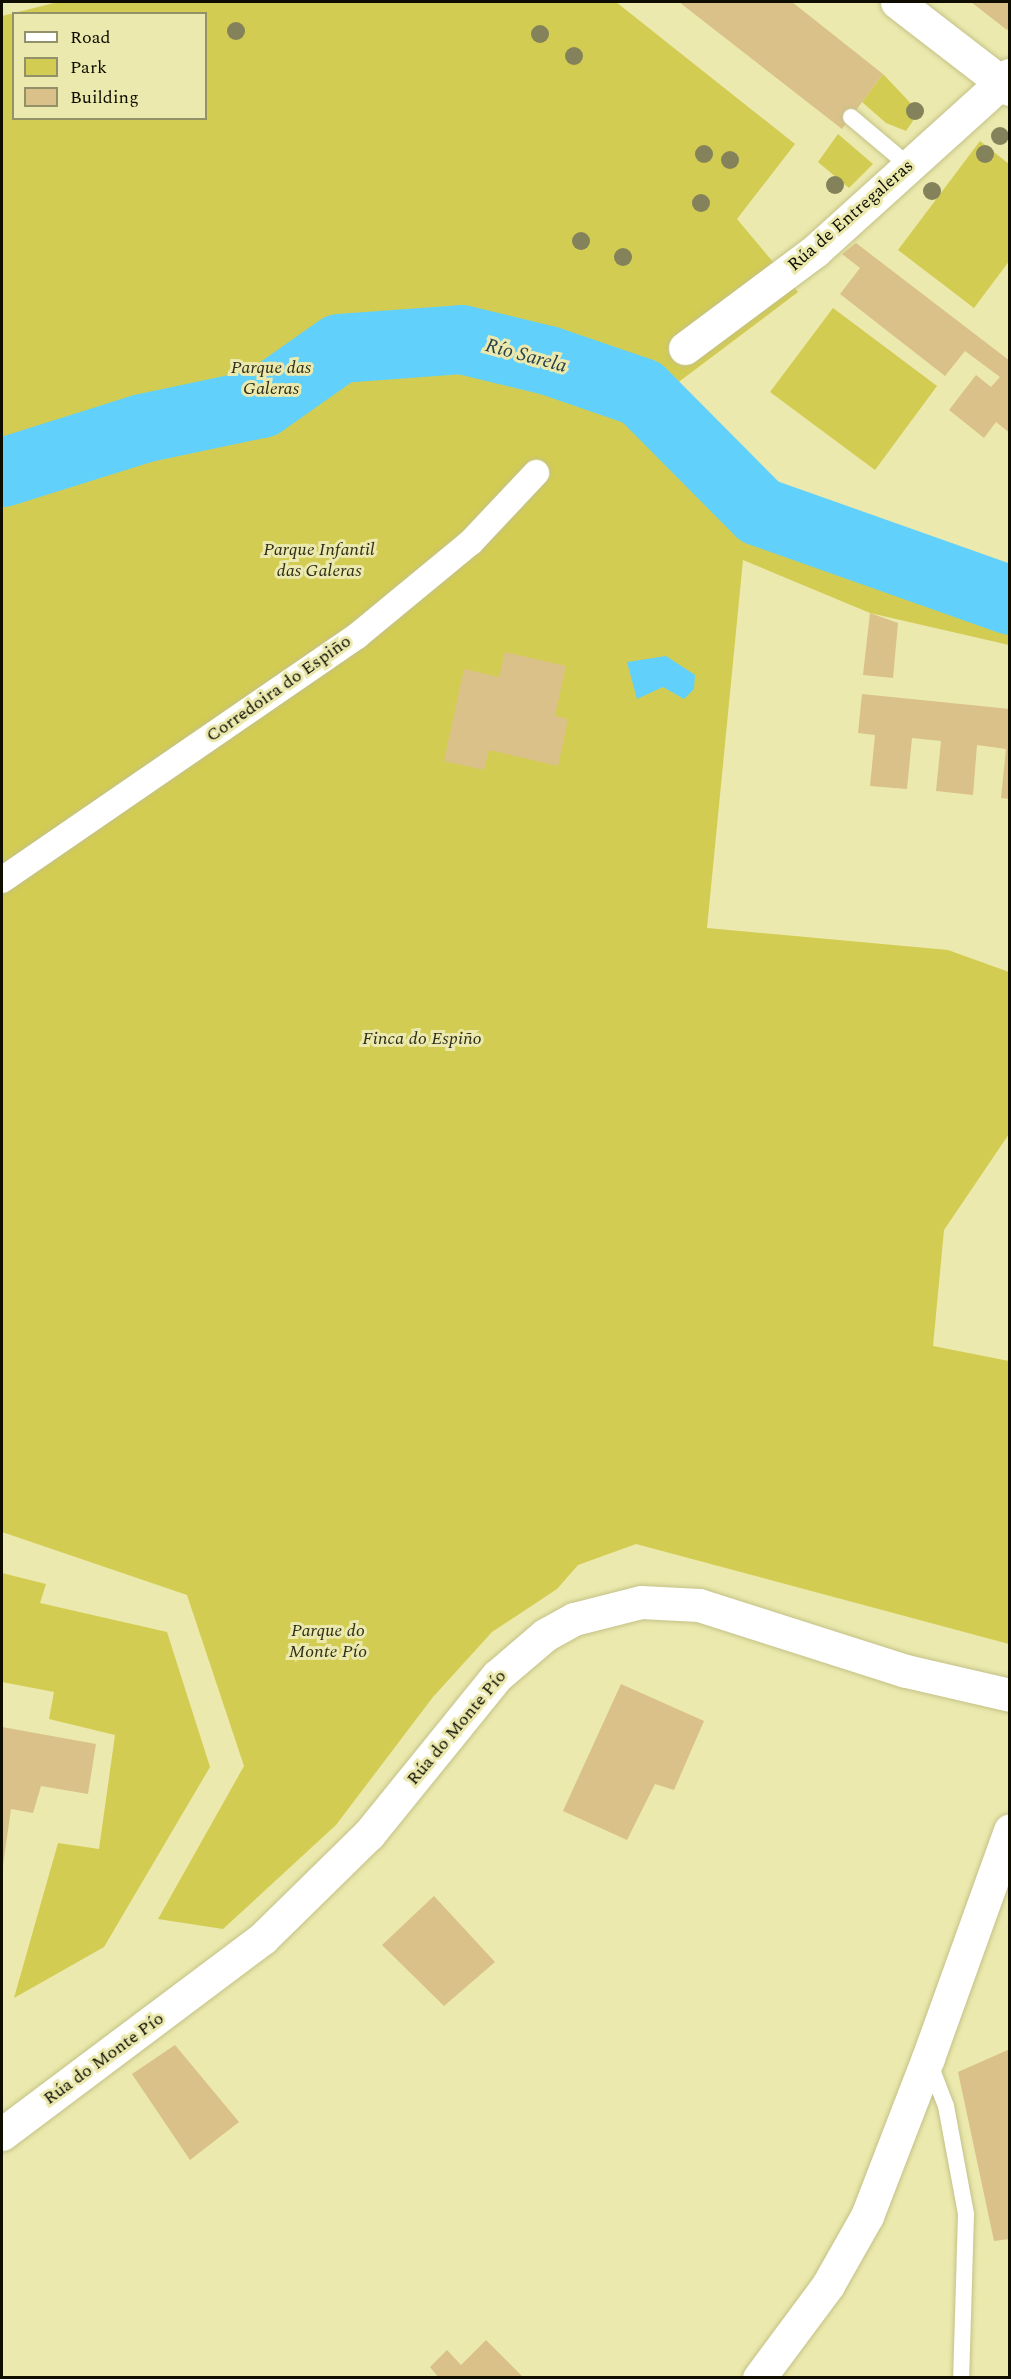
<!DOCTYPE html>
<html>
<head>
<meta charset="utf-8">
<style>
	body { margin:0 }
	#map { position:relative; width:1011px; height:2379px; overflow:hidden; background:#ebe9ad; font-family:Spectral,serif }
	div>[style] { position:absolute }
	.green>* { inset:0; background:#d3cc52 }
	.water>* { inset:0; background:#61d1fb }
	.river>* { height:69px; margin:-34.5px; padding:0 34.5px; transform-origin:34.5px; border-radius:34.5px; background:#61d1fb }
	.building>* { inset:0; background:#dac18a }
	.roads { filter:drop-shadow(0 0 2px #c3c187) drop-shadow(0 0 2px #c3c187) }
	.service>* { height:16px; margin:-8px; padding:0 8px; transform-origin:8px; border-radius:8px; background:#fff }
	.pedestrian>* { height:26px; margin:-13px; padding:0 13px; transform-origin:13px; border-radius:13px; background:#fff }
	.minor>* { height:33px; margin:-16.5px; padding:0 16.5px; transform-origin:16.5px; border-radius:16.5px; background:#fff }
	.tertiary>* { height:33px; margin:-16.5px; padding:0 16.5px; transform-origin:16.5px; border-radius:16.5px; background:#fff }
	.trees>* { width:18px; height:18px; margin:-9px; border-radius:50%; background:#83825a }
	span { translate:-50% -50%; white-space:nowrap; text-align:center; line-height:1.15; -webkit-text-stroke:6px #ebe9ad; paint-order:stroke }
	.street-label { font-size:18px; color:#0e0d00 }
	.park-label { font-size:18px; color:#2e2d17; font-style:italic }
	.water-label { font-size:20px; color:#27404a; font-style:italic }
	.frame { position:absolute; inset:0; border:3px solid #0e0d00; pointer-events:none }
	.legend { position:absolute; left:12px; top:12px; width:195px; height:108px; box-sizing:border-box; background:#ebe9ad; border:2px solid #939168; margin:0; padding:8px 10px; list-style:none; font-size:18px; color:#0e0d00 }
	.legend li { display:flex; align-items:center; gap:12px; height:30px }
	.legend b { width:30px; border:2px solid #939168 }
</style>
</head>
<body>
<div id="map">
	<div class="green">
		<div style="clip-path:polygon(evenodd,58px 2px,616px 2px,795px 144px,737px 219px,798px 292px,672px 387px,702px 437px,742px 471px,787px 494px,1009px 564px,1009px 645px,870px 613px,743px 560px,707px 928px,948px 950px,1009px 972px,1009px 1134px,944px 1230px,933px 1346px,1009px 1361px,1009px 1644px,636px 1544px,578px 1565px,557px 1589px,492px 1632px,433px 1697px,336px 1825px,223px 1929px,158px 1919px,244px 1766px,187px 1595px,2px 1532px,2px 16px,58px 2px,14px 14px,206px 14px,206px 118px,14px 118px,14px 14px)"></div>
		<div style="clip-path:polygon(883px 74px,919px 112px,906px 131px,886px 123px,862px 102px)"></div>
		<div style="clip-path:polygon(838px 134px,873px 164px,849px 188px,818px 162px)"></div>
		<div style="clip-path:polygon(980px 141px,1009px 164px,1010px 260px,974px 308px,898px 250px)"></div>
		<div style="clip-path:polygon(833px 308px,937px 386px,875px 470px,770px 392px)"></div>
		<div style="clip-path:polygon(2px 1573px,46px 1584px,40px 1603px,167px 1632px,210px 1767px,104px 1947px,14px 1998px,58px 1843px,99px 1849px,115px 1735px,49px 1719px,54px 1692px,2px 1682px)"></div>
	</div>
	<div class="water">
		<div style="clip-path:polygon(666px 656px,695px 675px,694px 689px,684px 699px,663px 687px,637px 699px,627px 662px)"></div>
	</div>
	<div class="river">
		<div style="left:2px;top:472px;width:147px;rotate:-17.4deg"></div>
		<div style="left:142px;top:428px;width:122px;rotate:-11.9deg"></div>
		<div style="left:261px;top:403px;width:95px;rotate:-35.2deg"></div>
		<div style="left:339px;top:348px;width:122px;rotate:-4.2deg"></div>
		<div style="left:461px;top:339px;width:89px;rotate:13.6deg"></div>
		<div style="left:548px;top:360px;width:98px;rotate:19deg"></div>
		<div style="left:641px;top:392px;width:168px;rotate:45.2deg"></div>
		<div style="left:759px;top:511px;width:266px;rotate:19.5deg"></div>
	</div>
	<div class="building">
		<div style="clip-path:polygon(679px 2px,792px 2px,883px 74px,842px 129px)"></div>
		<div style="clip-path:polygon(971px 2px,1010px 2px,1010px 27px,1007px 30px)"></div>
		<div style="clip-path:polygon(856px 243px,1010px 361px,1010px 433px,996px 422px,984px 438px,949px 410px,976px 375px,991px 387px,1000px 377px,965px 351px,945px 376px,840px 294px,860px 268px,842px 254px)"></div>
		<div style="clip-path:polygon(870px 613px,898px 623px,893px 678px,863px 675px)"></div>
		<div style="clip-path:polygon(505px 652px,566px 666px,555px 716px,568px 719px,558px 766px,489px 750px,484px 770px,444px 761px,464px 669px,499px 677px)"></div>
		<div style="clip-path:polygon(862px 694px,1010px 709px,1010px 799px,1001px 798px,1006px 749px,977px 745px,973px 795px,936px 791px,941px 741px,912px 738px,907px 789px,870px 786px,875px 735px,858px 733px)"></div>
		<div style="clip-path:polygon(621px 1684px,704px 1721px,674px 1790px,655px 1784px,627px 1840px,563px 1811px)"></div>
		<div style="clip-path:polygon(2px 1727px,96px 1744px,88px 1794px,41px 1786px,33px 1813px,11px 1809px,3px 1865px)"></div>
		<div style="clip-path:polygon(434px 1896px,495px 1962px,444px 2006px,382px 1945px)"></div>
		<div style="clip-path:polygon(175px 2045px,239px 2122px,190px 2160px,132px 2074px)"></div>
		<div style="clip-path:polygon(1010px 2049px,1010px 2239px,994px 2241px,958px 2072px)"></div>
		<div style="clip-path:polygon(486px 2340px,524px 2378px,439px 2378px,430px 2367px,447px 2350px,461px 2365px)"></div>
	</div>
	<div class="roads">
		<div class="service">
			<div style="left:851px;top:117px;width:76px;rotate:40.2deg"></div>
			<div style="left:929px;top:2062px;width:47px;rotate:68.9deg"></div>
			<div style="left:946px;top:2106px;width:110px;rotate:79.5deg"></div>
			<div style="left:966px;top:2214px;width:164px;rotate:91.7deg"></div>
		</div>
		<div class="pedestrian">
			<div style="left:2px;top:880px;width:431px;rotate:-34.5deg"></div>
			<div style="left:357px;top:636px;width:148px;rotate:-39.5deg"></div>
			<div style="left:471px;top:542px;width:95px;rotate:-46.7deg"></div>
		</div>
		<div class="minor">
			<div style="left:897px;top:2px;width:143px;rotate:37.6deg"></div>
			<div style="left:685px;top:348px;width:162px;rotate:-36.7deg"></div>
			<div style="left:815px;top:251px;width:263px;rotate:-42.1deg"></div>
			<div style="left:928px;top:2058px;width:242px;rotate:-70.2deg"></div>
			<div style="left:2px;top:2134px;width:326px;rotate:-36.9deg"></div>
			<div style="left:263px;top:1938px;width:148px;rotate:-44.5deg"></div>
			<div style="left:369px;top:1834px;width:203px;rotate:-51deg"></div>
			<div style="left:497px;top:1676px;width:63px;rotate:-40.5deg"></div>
			<div style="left:545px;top:1635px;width:33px;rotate:-29deg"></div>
			<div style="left:574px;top:1619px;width:69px;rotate:-14.2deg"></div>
			<div style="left:641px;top:1602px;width:58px;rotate:3deg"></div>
			<div style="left:699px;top:1605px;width:217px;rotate:17.7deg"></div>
			<div style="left:906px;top:1671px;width:107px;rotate:13deg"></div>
		</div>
		<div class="tertiary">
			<div style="left:759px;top:2378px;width:116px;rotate:-53.4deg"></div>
			<div style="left:828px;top:2285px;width:79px;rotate:-60.5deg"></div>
			<div style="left:867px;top:2216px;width:169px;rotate:-68.9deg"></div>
		</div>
	</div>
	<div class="trees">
		<div style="left:236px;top:31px"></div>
		<div style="left:540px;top:34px"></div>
		<div style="left:574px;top:56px"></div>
		<div style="left:915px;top:111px"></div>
		<div style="left:1000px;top:136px"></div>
		<div style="left:704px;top:154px"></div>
		<div style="left:985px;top:154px"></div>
		<div style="left:730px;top:160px"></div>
		<div style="left:835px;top:185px"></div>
		<div style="left:932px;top:191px"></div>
		<div style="left:701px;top:203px"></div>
		<div style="left:581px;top:241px"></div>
		<div style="left:623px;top:257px"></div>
	</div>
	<div class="street-label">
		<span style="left:851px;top:216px;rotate:-41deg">Rúa de Entregaleras</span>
		<span style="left:279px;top:689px;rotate:-35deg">Corredoira do Espiño</span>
		<span style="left:457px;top:1728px;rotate:-50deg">Rúa do Monte Pío</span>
		<span style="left:104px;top:2059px;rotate:-36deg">Rúa do Monte Pío</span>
	</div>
	<div class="park-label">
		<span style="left:271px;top:379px">Parque das<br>Galeras</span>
		<span style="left:319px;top:561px">Parque Infantil<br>das Galeras</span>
		<span style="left:422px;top:1039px">Finca do Espiño</span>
		<span style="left:328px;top:1642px">Parque do<br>Monte Pío</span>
	</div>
	<div class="water-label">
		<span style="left:526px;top:356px;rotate:15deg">Río Sarela</span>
	</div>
	<div class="frame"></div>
	<ul class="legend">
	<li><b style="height:8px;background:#fff"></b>Road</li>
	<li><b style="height:16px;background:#d3cc52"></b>Park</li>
	<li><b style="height:16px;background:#dac18a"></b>Building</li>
	</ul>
</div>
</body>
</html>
